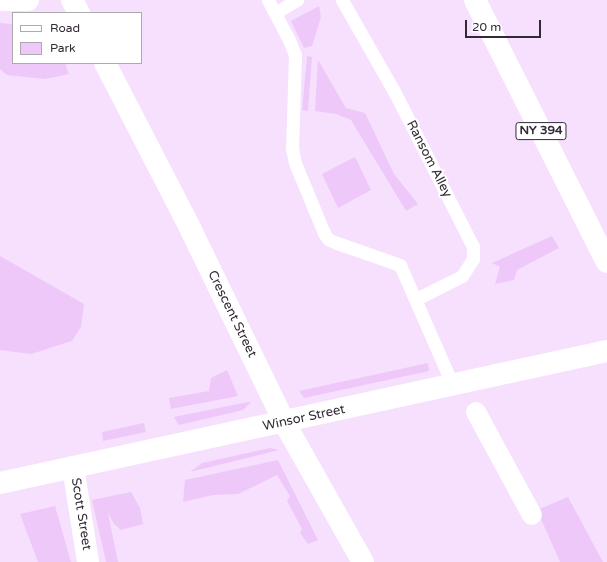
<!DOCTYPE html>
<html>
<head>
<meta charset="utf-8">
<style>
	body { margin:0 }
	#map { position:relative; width:607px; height:562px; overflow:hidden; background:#f6e0fe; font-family:"Varela Round",sans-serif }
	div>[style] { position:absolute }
	.green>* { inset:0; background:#edc8f9 }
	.service>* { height:13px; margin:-6.5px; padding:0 6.5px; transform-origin:6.5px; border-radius:6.5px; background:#fff }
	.pedestrian>* { height:20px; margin:-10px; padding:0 10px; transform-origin:10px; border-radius:10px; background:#fff }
	.minor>* { height:22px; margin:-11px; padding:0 11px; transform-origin:11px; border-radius:11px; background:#fff }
	.tertiary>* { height:22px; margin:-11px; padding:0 11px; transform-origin:11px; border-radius:11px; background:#fff }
	.primary>* { height:22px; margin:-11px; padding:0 11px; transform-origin:11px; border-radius:11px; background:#fff }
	span { translate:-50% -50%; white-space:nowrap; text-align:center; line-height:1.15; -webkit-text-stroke:4px #fff; paint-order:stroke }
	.shield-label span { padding:1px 3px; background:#fff; border:1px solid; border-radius:3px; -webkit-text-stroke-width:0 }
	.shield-label { font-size:12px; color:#312934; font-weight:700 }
	.street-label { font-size:13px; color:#312934 }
	.legend { position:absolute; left:12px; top:12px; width:130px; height:52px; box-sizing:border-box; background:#fff; border:1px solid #ada9ae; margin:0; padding:5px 7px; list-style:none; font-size:12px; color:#312934 }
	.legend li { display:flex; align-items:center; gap:8px; height:20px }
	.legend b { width:20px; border:1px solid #ada9ae }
	.scale { position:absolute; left:465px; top:20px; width:76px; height:18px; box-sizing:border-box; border:2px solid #312934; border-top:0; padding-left:5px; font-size:12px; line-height:14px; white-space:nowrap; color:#312934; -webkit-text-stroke:3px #fff; paint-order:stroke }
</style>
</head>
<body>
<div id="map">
	<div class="green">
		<div style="clip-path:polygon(319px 6px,321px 17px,312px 46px,304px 48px,291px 21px)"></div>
		<div style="clip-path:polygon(0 23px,13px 24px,13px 63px,65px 63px,69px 74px,45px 79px,7px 75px,0 69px)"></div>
		<div style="clip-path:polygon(307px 56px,312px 57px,308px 111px,302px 110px)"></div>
		<div style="clip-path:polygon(318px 60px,346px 108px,365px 113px,394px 174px,418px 204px,406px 211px,351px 120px,336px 114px,315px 111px)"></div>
		<div style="clip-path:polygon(355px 157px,371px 190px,338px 208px,322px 174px)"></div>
		<div style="clip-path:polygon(552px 236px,559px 248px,517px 270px,514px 280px,495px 284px,500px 267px,492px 263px)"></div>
		<div style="clip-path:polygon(0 256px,84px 304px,81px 327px,72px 341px,31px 354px,0 350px)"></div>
		<div style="clip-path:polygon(428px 363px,429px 371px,304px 398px,299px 391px)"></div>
		<div style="clip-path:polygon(227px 370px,238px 396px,171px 409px,169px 398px,209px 391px,211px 378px)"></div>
		<div style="clip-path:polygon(248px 402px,251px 402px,243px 410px,179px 425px,174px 417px)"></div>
		<div style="clip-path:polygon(144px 423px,146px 432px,103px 441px,102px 432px)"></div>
		<div style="clip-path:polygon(270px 448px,279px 450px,190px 472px,202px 463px)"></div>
		<div style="clip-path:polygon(278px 460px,318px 540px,308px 544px,300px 533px,302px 529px,287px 501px,290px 496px,277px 475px,238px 494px,213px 495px,183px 502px,185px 480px)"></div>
		<div style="clip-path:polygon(131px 492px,140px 508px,143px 524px,121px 530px,114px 524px,108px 513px,118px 562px,106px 562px,92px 500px)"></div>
		<div style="clip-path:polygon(568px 497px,603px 562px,560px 562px,537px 510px)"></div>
		<div style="clip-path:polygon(55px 506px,71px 562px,38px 562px,20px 514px)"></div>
	</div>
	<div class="service">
		<div style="left:268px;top:0;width:45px;rotate:62.3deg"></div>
		<div style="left:289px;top:40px;width:16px;rotate:68deg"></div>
		<div style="left:295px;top:55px;width:93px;rotate:91.8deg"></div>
		<div style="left:292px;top:148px;width:15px;rotate:79deg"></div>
		<div style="left:295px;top:163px;width:76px;rotate:67.5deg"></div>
		<div style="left:324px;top:233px;width:7px;rotate:56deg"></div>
		<div style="left:328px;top:239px;width:10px;rotate:24deg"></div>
		<div style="left:337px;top:243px;width:67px;rotate:19.2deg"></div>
		<div style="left:400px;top:265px;width:132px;rotate:66.3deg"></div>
		<div style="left:342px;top:0;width:105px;rotate:60.3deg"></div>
		<div style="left:394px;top:91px;width:175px;rotate:63.1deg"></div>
		<div style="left:473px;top:247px;width:12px;rotate:90deg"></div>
		<div style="left:473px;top:259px;width:20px;rotate:123deg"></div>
		<div style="left:462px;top:276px;width:51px;rotate:153.4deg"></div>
		<div style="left:275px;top:13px;width:26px;rotate:-31deg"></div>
	</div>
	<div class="pedestrian">
		<div style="left:476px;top:412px;width:117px;rotate:61.5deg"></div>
	</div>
	<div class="minor">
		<div style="left:2px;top:0;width:26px"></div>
		<div style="left:72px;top:0;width:15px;rotate:62deg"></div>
		<div style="left:105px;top:63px;width:186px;rotate:62.7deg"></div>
		<div style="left:190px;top:228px;width:216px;rotate:64.1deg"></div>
		<div style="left:284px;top:422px;width:161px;rotate:60.6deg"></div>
		<div style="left:73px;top:467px;width:96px;rotate:81deg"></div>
	</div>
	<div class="tertiary">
		<div style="left:0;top:483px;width:621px;rotate:-12.27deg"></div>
	</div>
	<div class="primary">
		<div style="left:475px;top:0;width:293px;rotate:63.3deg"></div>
	</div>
	<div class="shield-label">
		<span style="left:541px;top:131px">NY 394</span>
	</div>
	<div class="street-label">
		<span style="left:429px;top:159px;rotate:63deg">Ransom Alley</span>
		<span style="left:232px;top:314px;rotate:64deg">Crescent Street</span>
		<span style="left:304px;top:418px;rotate:-12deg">Winsor Street</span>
		<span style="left:81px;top:514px;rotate:81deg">Scott Street</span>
	</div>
	<ul class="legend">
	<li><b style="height:5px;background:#fff"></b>Road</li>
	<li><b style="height:11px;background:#edc8f9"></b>Park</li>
	</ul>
	<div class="scale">20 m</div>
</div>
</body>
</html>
